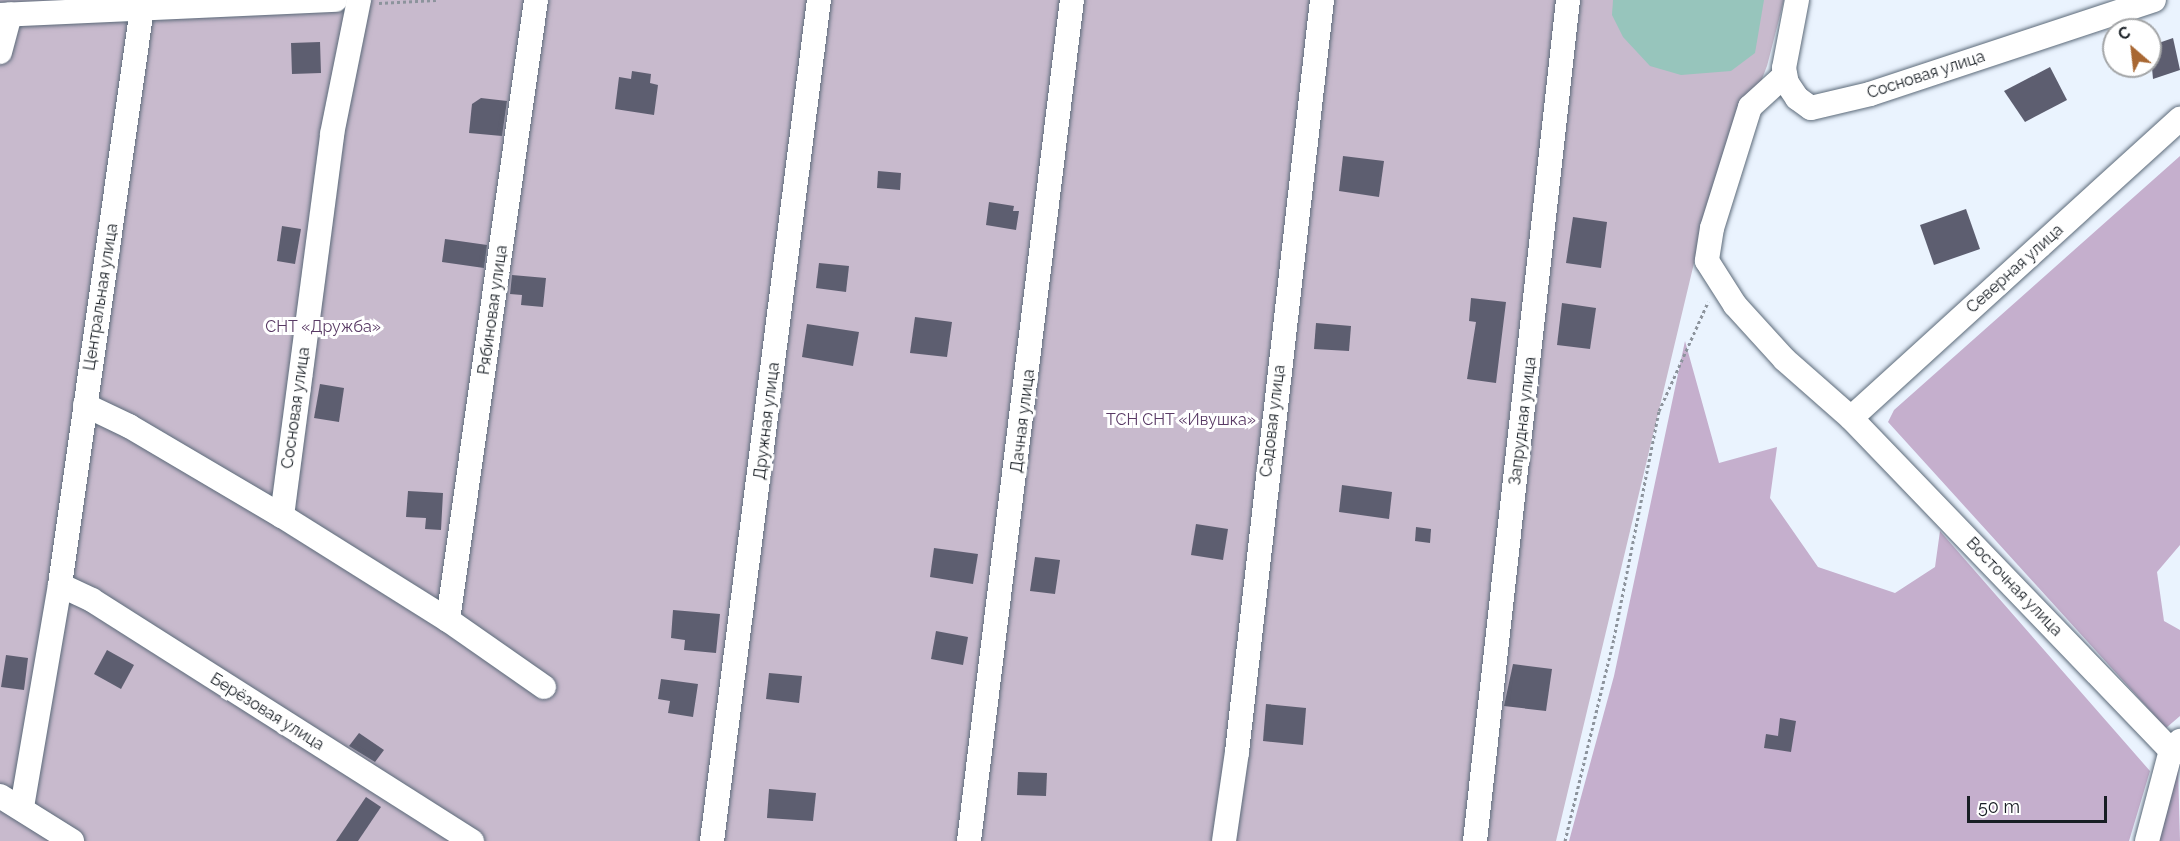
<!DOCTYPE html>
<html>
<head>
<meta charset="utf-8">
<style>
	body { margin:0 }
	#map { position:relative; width:2180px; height:841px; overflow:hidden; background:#eaf3fe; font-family:Raleway,sans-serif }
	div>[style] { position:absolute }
	.green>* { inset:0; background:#c8bacd }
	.forest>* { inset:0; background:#c5afcd }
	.water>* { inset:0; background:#97c5bc }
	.building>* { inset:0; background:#5d5e70 }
	.path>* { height:3px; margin-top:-1.5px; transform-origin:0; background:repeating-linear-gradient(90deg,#8c939c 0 3px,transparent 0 6px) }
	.roads { filter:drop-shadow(0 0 2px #5c6a79) drop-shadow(0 0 2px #5c6a79) }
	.minor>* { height:24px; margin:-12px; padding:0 12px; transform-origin:12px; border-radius:12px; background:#fff }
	span { translate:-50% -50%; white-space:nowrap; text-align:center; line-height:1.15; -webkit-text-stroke:6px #fff; paint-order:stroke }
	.street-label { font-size:16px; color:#181e24 }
	.park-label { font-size:16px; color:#583964 }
	.north { position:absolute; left:2102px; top:18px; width:60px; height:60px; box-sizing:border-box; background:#fff; border:2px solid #a3a5a7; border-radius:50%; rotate:332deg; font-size:16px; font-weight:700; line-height:24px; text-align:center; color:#181e24 }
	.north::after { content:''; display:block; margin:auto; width:21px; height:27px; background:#a86732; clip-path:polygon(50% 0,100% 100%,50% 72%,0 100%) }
	.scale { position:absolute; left:1967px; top:796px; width:140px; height:27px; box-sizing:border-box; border:3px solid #181e24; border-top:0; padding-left:8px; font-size:18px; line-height:21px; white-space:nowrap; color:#181e24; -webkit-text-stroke:4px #fff; paint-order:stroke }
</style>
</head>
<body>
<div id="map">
	<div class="green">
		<div style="clip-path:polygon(0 0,1784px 0,1767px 66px,1700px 238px,1556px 841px,0 841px)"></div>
	</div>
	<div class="forest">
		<div style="clip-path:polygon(2180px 156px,2180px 545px,2157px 572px,2164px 621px,2180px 630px,2180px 716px,2166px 728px,1888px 422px,1894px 410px)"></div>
		<div style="clip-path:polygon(1685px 341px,1719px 463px,1777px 447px,1770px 498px,1818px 567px,1895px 593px,1935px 567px,1940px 531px,2150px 771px,2129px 841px,1569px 841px,1614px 676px)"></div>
		<div style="clip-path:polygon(2178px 766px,2180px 841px,2159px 841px)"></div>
	</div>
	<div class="water">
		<div style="clip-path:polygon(1613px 0,1764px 0,1755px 53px,1731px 71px,1681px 75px,1650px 66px,1623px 37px,1612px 15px)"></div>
	</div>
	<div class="building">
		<div style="clip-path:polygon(2173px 38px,2180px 70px,2153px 79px,2150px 46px)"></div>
		<div style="clip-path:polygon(320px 42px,321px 73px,292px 74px,291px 43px)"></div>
		<div style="clip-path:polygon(2050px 67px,2067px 100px,2025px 122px,2004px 91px)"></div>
		<div style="clip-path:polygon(632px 71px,651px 74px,650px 83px,658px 85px,654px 115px,615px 109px,619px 77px,631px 79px)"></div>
		<div style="clip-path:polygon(481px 98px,507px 101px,502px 136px,469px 133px,472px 104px)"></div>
		<div style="clip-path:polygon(1343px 156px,1384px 161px,1379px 197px,1339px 191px)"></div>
		<div style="clip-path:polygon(878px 171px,901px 173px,900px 190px,877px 188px)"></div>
		<div style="clip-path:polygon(989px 202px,1014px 206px,1013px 211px,1019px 211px,1016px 230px,986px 225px)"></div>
		<div style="clip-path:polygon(1966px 209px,1980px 249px,1934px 265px,1920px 225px)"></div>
		<div style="clip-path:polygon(1573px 217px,1607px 222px,1601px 268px,1566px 263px)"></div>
		<div style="clip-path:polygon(282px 226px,301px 229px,295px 264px,277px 261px)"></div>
		<div style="clip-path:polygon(445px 239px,487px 245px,484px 268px,442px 262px)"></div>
		<div style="clip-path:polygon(819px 263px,849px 266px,846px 292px,816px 288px)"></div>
		<div style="clip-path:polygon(512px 275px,546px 278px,543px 307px,521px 305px,522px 295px,510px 294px)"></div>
		<div style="clip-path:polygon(1471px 298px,1506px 302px,1496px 383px,1467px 379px,1476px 322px,1469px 321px)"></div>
		<div style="clip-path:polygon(1562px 303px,1596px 308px,1590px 349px,1557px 345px)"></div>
		<div style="clip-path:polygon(915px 317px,952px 322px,947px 357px,910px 353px)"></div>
		<div style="clip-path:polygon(1316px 323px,1351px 326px,1349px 351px,1314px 349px)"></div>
		<div style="clip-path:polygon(807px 324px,859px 332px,853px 366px,802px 357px)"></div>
		<div style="clip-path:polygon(320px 384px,344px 388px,339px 422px,314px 418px)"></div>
		<div style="clip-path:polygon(1342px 485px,1392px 492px,1389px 519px,1339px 512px)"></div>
		<div style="clip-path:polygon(408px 491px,443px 493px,441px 530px,425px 529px,426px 518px,406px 517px)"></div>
		<div style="clip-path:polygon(1196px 524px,1228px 529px,1223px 560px,1191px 555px)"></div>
		<div style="clip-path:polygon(1416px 527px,1431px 529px,1430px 543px,1415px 541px)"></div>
		<div style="clip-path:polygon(934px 548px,978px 554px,973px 584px,930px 577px)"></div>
		<div style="clip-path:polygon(1035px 557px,1060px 560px,1055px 594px,1030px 591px)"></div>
		<div style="clip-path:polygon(673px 610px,720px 614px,716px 653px,684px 650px,685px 640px,671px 638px)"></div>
		<div style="clip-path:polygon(936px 631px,968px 637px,963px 665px,931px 659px)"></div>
		<div style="clip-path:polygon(107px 650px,134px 665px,121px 689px,94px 674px)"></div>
		<div style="clip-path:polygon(6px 655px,28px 658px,24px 690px,1px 687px)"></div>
		<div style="clip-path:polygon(1513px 664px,1552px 669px,1546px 711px,1504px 706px)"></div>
		<div style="clip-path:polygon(769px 673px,802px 676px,799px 703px,766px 699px)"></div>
		<div style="clip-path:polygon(661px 679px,698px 684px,693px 717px,668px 713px,670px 701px,658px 699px)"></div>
		<div style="clip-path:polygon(1266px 704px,1306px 708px,1303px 745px,1263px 741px)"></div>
		<div style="clip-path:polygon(1780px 718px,1796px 721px,1791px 752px,1764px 748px,1766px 734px,1778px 736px)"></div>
		<div style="clip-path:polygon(359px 733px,384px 750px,375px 762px,349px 746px)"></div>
		<div style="clip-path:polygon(1018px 772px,1047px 773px,1046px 796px,1017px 795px)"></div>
		<div style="clip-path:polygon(769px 789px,816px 793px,813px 821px,767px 818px)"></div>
		<div style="clip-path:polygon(366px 797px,381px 807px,358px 841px,336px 841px)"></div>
	</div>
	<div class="path">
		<div style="left:379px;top:3px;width:57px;rotate:-3deg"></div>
		<div style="left:1565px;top:841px;width:209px;rotate:-76.4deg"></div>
		<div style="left:1614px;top:638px;width:231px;rotate:-78.8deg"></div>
		<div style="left:1659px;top:411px;width:120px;rotate:-65.8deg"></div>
	</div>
	<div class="roads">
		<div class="minor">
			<div style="left:1797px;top:0;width:69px;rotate:100.8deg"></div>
			<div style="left:1784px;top:68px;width:15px;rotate:79deg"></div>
			<div style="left:1787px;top:83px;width:18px;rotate:56deg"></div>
			<div style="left:1797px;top:98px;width:17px;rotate:36deg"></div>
			<div style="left:1811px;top:108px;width:61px;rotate:-13.3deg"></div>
			<div style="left:1870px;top:94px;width:299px;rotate:-18.3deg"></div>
			<div style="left:0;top:15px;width:336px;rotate:-2.6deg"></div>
			<div style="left:0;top:52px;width:39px;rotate:-75deg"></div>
			<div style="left:1785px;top:75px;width:47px;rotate:137.6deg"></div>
			<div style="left:1750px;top:107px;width:127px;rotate:107.4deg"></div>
			<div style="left:1712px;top:228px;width:33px;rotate:99deg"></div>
			<div style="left:1707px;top:261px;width:52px;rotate:57.5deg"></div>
			<div style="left:1735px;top:305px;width:74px;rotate:47.7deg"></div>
			<div style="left:1785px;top:360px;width:88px;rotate:41.3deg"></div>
			<div style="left:1851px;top:418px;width:461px;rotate:46.1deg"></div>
			<div style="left:2171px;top:750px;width:9px;rotate:13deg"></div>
			<div style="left:85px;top:405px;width:49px;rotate:25.5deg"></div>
			<div style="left:129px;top:426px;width:178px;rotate:30.5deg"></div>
			<div style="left:282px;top:516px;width:196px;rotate:32.1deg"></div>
			<div style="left:448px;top:620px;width:117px;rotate:34.9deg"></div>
			<div style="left:1851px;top:418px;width:445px;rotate:-42.3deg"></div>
			<div style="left:282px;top:516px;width:385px;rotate:-82.5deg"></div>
			<div style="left:332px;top:134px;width:137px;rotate:-78.6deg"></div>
			<div style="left:60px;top:585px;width:35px;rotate:25deg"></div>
			<div style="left:92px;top:600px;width:450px;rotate:32.4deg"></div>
			<div style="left:448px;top:620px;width:626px;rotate:-81.92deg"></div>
			<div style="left:0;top:796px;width:85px;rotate:32deg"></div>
			<div style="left:22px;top:807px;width:225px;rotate:-80.3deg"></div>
			<div style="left:60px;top:585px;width:583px;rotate:-81.91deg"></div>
			<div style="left:712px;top:841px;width:848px;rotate:-82.75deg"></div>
			<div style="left:969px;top:841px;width:847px;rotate:-83.02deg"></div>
			<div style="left:1224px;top:841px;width:90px;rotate:-81.7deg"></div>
			<div style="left:1237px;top:752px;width:757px;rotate:-83.55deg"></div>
			<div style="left:1475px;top:841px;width:846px;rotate:-83.69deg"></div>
			<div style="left:2147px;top:841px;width:94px;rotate:-75.2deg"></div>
			<div style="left:2171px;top:750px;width:13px;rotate:-45deg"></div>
		</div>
	</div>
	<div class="street-label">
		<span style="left:1926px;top:75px;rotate:-18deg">Сосновая улица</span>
		<span style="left:2015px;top:269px;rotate:-42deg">Северная улица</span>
		<span style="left:101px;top:297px;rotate:-81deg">Центральная улица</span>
		<span style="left:493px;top:310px;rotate:-82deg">Рябиновая улица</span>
		<span style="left:296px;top:408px;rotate:-82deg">Сосновая улица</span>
		<span style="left:767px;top:421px;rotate:-83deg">Дружная улица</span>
		<span style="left:1023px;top:421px;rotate:-83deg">Дачная улица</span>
		<span style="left:1273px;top:421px;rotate:-83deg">Садовая улица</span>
		<span style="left:1523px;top:421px;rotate:-83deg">Запрудная улица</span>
		<span style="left:2014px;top:587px;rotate:46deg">Восточная улица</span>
		<span style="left:267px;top:712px;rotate:32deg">Берёзовая улица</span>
	</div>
	<div class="park-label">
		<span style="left:323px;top:327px">СНТ «Дружба»</span>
		<span style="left:1181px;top:420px">ТСН СНТ «Ивушка»</span>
	</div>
	<div class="north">С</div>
	<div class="scale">50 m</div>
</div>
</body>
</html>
